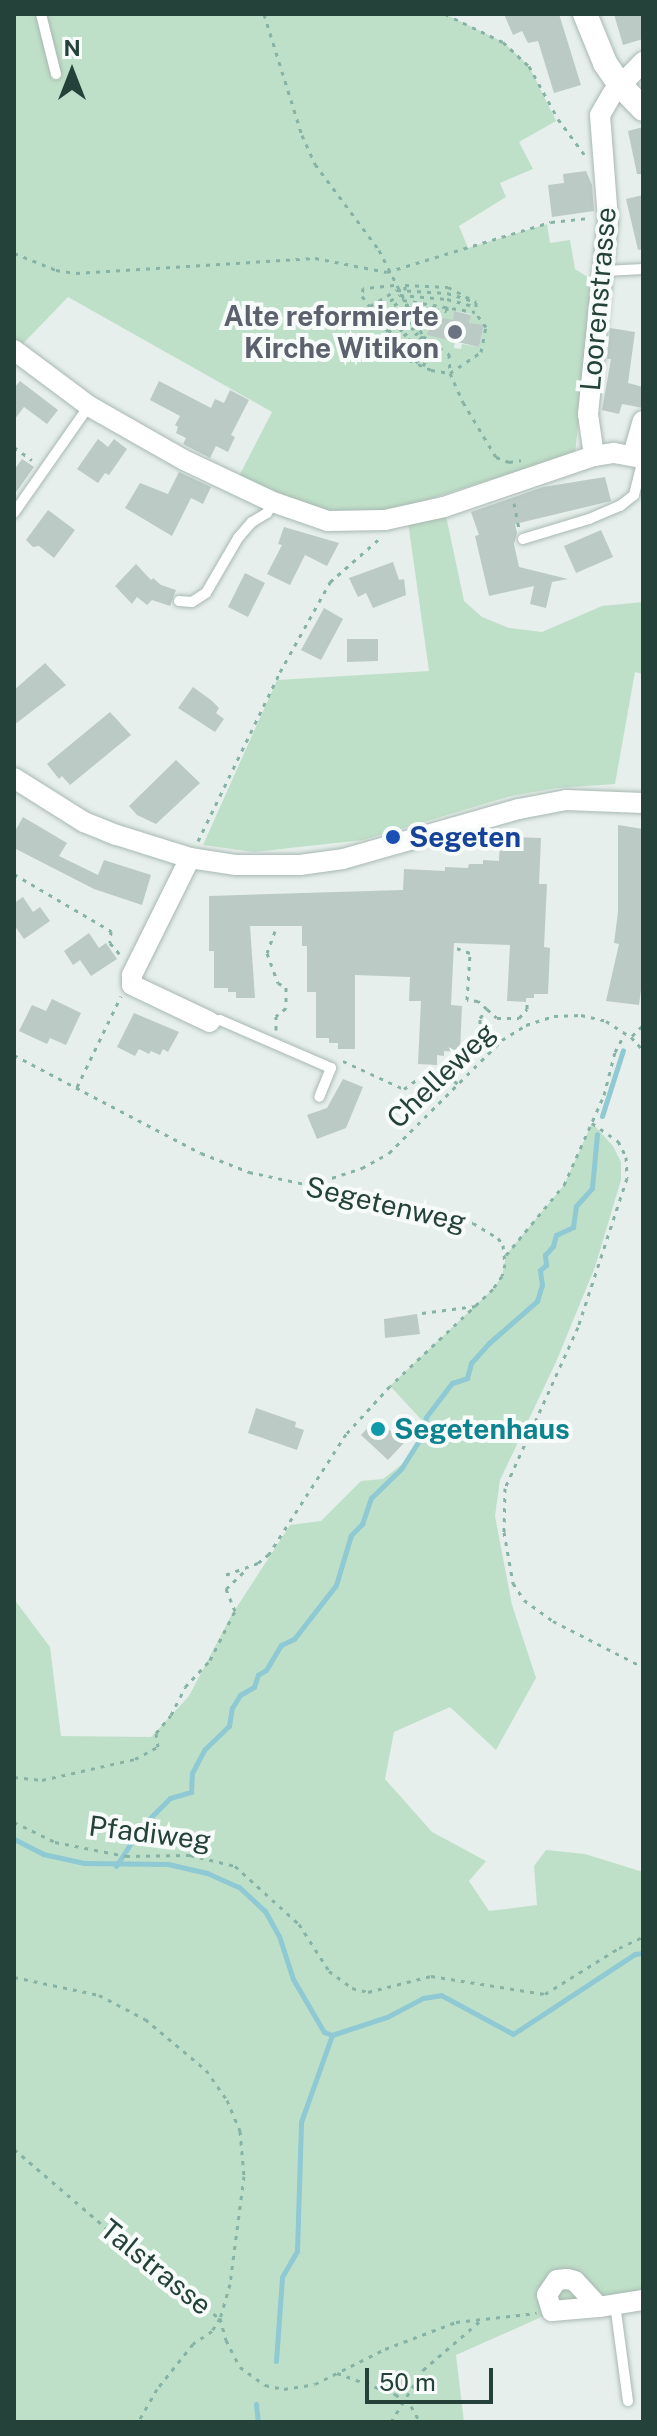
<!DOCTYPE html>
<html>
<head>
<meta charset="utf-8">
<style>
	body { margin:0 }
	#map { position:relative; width:657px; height:2436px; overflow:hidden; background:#e6efeb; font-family:"Public Sans",sans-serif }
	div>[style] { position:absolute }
	.green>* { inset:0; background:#bfe0c8 }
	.stream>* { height:5px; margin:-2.5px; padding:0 2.5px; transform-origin:2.5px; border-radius:2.5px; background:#8ec9d4 }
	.building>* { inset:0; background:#bbcac4 }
	.path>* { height:3px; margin-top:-1.5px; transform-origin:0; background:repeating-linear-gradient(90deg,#86b3a5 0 4px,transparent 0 10px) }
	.roads { filter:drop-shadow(0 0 2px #a8b8b2) drop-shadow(0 0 2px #a8b8b2) }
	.lane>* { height:10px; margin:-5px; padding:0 5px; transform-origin:5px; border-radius:5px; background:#fff }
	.street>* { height:20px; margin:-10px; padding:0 10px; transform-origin:10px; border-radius:10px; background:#fff }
	.secondary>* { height:24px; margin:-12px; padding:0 12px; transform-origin:12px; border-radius:12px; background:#fff }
	.dots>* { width:22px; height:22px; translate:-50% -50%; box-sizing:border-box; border:4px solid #f7fbf9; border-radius:50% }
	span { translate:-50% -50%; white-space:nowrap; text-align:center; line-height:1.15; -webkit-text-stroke:8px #f7fbf9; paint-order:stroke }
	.street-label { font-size:28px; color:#24423a }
	.worship-label { font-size:28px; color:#5b616d; font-weight:700 }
	.right { translate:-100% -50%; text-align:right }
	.transit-label { font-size:28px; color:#164399; font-weight:700 }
	.left { translate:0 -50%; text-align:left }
	.culture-label { font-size:28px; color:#0d838f; font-weight:700 }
	.frame { position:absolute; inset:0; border:16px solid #24423a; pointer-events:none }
	.north { position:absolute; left:32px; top:32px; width:80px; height:80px; -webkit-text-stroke:6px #f7fbf9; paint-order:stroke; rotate:0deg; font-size:22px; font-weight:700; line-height:32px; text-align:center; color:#24423a }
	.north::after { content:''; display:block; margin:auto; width:28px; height:36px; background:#24423a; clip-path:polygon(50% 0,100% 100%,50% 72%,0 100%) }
	.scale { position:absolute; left:365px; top:2368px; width:128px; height:36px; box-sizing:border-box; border:4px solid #24423a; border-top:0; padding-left:10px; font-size:24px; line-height:28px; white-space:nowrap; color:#24423a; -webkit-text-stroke:6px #f7fbf9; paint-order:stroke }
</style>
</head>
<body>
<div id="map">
	<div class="green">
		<div style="clip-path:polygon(evenodd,14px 14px,445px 14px,503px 42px,529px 66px,556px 121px,519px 142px,533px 169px,500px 183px,506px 197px,459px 226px,468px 248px,547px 224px,550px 243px,570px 240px,575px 269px,594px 281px,575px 453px,382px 514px,320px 513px,237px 480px,272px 412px,68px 297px,14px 353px,14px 14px,455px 311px,471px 314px,469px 323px,484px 326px,479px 347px,462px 344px,461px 349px,454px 348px,455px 340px,428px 335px,428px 330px,424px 329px,425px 320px,453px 320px,455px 311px)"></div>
		<div style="clip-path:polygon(445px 511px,464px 601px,482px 617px,509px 628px,542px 632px,602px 606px,643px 602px,643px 674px,635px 672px,615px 784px,557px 788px,511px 796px,363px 840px,254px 852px,203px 845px,277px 680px,429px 671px,408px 522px)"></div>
		<div style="clip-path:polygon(592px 1123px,613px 1146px,621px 1162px,621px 1180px,595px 1267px,556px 1362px,500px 1480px,495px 1516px,512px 1605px,536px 1678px,496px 1750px,450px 1707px,394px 1732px,385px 1779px,432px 1832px,486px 1861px,469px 1881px,489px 1911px,537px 1905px,534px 1866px,546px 1850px,585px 1854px,643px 1872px,643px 2300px,555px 2311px,456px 2355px,464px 2422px,14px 2422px,14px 1599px,50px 1647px,61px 1736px,151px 1737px,189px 1696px,231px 1616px,290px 1525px,321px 1521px,361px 1481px,383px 1479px,405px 1462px,431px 1430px,390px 1386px,493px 1289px,502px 1276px,506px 1255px,564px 1185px)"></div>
	</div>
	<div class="stream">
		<div style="left:602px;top:1116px;width:69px;rotate:-72.3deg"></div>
		<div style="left:14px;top:1839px;width:33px;rotate:27deg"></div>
		<div style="left:43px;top:1854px;width:42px;rotate:12.4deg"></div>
		<div style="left:84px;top:1863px;width:84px;rotate:0.7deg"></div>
		<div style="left:168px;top:1864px;width:40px;rotate:13deg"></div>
		<div style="left:207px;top:1873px;width:35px;rotate:24deg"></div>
		<div style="left:239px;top:1887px;width:35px;rotate:43deg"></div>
		<div style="left:265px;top:1911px;width:29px;rotate:61deg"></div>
		<div style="left:279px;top:1936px;width:45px;rotate:72deg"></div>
		<div style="left:293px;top:1979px;width:61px;rotate:59.7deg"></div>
		<div style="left:324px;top:2032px;width:9px;rotate:21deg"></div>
		<div style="left:332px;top:2035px;width:58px;rotate:-18.1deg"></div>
		<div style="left:387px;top:2017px;width:41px;rotate:-27.8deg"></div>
		<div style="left:423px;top:1998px;width:18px;rotate:-9deg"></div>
		<div style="left:441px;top:1995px;width:82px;rotate:28.4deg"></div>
		<div style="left:513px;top:2034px;width:146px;rotate:-33.3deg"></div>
		<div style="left:635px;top:1954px;width:8px;rotate:-7deg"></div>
		<div style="left:116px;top:1866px;width:30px;rotate:-57deg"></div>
		<div style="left:132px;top:1841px;width:18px;rotate:-34deg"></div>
		<div style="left:147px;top:1831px;width:13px;rotate:-77deg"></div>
		<div style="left:150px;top:1818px;width:28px;rotate:-45deg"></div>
		<div style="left:170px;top:1798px;width:22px;rotate:-16deg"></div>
		<div style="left:191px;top:1792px;width:19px;rotate:-87deg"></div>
		<div style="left:192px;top:1773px;width:27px;rotate:-62deg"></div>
		<div style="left:205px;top:1749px;width:33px;rotate:-44deg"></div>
		<div style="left:229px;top:1726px;width:18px;rotate:-81deg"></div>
		<div style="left:232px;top:1708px;width:15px;rotate:-58deg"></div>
		<div style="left:240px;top:1695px;width:16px;rotate:-30deg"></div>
		<div style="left:254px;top:1687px;width:13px;rotate:-72deg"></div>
		<div style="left:258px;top:1675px;width:9px;rotate:-32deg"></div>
		<div style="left:266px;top:1670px;width:29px;rotate:-59deg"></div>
		<div style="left:281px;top:1645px;width:14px;rotate:-25deg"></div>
		<div style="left:294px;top:1639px;width:68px;rotate:-52.1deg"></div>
		<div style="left:336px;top:1585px;width:52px;rotate:-73.3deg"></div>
		<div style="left:351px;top:1535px;width:16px;rotate:-45deg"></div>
		<div style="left:362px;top:1524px;width:28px;rotate:-71deg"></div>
		<div style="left:371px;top:1498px;width:42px;rotate:-44deg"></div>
		<div style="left:401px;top:1469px;width:41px;rotate:-57.8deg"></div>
		<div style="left:423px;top:1434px;width:17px;rotate:-80deg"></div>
		<div style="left:426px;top:1417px;width:43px;rotate:-52.6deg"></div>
		<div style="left:452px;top:1383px;width:16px;rotate:-18deg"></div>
		<div style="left:467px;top:1378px;width:16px;rotate:-75deg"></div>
		<div style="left:471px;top:1363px;width:27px;rotate:-48deg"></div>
		<div style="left:489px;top:1343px;width:64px;rotate:-41.2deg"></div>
		<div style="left:537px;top:1301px;width:17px;rotate:-73deg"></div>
		<div style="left:542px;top:1285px;width:15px;rotate:-98deg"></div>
		<div style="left:540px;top:1270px;width:8px;rotate:-40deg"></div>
		<div style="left:546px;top:1265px;width:10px;rotate:-96deg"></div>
		<div style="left:545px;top:1255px;width:12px;rotate:-48deg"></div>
		<div style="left:553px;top:1246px;width:11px;rotate:-75deg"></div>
		<div style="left:556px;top:1235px;width:19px;rotate:-25deg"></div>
		<div style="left:573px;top:1227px;width:21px;rotate:-82deg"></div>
		<div style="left:576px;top:1206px;width:24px;rotate:-48deg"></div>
		<div style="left:592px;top:1188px;width:54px;rotate:-84.7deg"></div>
		<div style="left:276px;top:2361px;width:84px;rotate:-85.9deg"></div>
		<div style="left:282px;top:2277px;width:30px;rotate:-60deg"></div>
		<div style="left:297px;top:2251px;width:129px;rotate:-88.2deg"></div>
		<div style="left:301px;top:2122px;width:92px;rotate:-70.4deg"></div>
		<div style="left:256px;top:2404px;width:18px;rotate:84deg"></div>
	</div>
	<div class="building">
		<div style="clip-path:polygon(504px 14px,559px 14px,581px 85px,554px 93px,538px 41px,528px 43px,522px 31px,513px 35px)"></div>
		<div style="clip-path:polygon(614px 14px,643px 14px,643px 39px,623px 45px)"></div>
		<div style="clip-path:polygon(643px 127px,643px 174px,637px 174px,628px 131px)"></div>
		<div style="clip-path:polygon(586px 171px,592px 185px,594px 211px,552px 217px,548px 185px,564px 183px,563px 174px)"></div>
		<div style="clip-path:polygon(643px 195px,643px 249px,638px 250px,626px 199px)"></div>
		<div style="clip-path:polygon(454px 311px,471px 315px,469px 323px,484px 325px,479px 347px,427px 335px,433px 316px,453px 320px)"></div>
		<div style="clip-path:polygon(610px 328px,635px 332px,628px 383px,643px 387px,643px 408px,622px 404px,619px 414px,602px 410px,611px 359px,607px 359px)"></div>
		<div style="clip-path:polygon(20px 381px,58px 410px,47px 424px,24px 407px,14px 420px,14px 388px)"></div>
		<div style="clip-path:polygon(159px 381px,211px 408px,215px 399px,224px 403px,230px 390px,249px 400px,231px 435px,235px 437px,228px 452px,216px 446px,210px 458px,183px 444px,186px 438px,176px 433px,178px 427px,175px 425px,180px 416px,150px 400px)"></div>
		<div style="clip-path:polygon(98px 439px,108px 447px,114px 439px,127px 449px,109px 475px,105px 473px,98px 483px,77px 469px)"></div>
		<div style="clip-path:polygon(22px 459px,34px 467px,14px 495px,14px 470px)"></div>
		<div style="clip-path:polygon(179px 472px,211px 487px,203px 504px,191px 498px,172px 536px,125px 508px,140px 483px,168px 494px)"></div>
		<div style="clip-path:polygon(605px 477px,611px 501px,515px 524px,517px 533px,514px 544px,519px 567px,568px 579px,552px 582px,546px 608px,530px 604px,534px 586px,489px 596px,475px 536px,479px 535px,471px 512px,543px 487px)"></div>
		<div style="clip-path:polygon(48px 510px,75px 530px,54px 558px,39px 546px,33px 547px,26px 540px)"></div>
		<div style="clip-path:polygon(284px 527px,339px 543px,327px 566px,305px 555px,290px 585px,267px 574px,282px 545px,278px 544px)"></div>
		<div style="clip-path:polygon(601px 530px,613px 557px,576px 573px,564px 546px)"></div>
		<div style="clip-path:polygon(393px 562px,399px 580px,404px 579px,406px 595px,373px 608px,366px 593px,358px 597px,349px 578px)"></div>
		<div style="clip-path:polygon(136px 564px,151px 580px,153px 578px,161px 585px,176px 590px,170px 606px,152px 600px,147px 605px,137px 597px,132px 604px,115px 586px)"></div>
		<div style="clip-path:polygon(245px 573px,265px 583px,248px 617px,228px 607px)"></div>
		<div style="clip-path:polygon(324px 608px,343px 619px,321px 660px,301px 650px)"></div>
		<div style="clip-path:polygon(347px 639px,378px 639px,378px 661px,347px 662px)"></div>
		<div style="clip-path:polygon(45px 663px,66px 685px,14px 725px,14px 690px)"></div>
		<div style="clip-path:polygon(193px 687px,211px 700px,219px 708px,216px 713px,224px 719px,215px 732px,178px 708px)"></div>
		<div style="clip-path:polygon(110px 712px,131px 735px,70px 785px,62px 776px,59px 779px,47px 764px)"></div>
		<div style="clip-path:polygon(176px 760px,200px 783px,156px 824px,137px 815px,129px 806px)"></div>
		<div style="clip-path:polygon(23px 817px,67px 843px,59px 856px,98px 875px,104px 860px,151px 875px,142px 905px,94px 889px,14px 848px,14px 833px)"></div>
		<div style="clip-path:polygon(618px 825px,643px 829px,643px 975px,639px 1005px,606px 1001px,619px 944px,614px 943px,618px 912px)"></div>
		<div style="clip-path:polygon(514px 837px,541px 838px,539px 884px,547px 884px,544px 947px,550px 948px,548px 994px,534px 994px,534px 998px,526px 998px,526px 1002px,507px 1001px,510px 945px,454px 943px,451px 1005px,462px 1006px,460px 1052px,444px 1051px,444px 1056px,437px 1055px,437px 1065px,418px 1064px,421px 1001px,409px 1001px,410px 977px,355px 975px,355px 1049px,338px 1049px,338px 1043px,329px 1043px,329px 1038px,316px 1038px,316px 992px,307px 992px,307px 946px,302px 946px,302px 926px,250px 926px,255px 998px,236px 998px,236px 992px,228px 992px,228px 988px,214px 988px,214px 951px,209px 951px,209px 896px,403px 890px,404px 869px,445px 871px,445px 867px,468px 868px,469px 864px,483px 864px,483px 860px,499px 861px,500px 841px,514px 842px)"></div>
		<div style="clip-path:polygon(23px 897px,33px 912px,40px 907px,50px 921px,24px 939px,14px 925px,14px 903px)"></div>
		<div style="clip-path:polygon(89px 933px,99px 948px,106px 943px,117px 959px,91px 976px,80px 960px,73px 965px,64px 951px)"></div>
		<div style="clip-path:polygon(52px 999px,81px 1013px,66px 1045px,50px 1038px,47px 1044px,19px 1031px,32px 1005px,46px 1011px)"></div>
		<div style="clip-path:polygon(134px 1013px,179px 1032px,168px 1052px,163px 1049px,160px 1055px,151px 1051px,149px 1054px,139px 1049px,135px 1056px,117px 1047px)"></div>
		<div style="clip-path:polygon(343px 1079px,363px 1087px,346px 1128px,317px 1139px,307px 1115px,327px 1108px)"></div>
		<div style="clip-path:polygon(417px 1314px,420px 1334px,385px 1338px,384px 1319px)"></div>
		<div style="clip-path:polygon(256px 1408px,296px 1422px,295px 1427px,304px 1430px,297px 1450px,248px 1433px)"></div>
		<div style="clip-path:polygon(377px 1418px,393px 1433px,404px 1421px,415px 1431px,388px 1460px,361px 1435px)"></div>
	</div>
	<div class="path">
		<div style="left:264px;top:14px;width:127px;rotate:72.6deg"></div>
		<div style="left:302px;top:135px;width:32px;rotate:66deg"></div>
		<div style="left:315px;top:164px;width:107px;rotate:53.3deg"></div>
		<div style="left:379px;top:250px;width:97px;rotate:62.9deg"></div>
		<div style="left:423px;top:336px;width:32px;rotate:35deg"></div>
		<div style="left:449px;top:354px;width:19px;rotate:87deg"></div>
		<div style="left:450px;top:373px;width:32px;rotate:66deg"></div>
		<div style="left:463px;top:402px;width:64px;rotate:59deg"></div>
		<div style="left:496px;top:457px;width:14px;rotate:21deg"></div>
		<div style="left:509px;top:462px;width:12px;rotate:-9deg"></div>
		<div style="left:445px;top:14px;width:64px;rotate:25.8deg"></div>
		<div style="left:503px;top:42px;width:35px;rotate:43deg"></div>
		<div style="left:529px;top:66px;width:60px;rotate:61.3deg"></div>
		<div style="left:558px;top:119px;width:44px;rotate:53.4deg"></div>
		<div style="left:14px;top:253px;width:45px;rotate:22deg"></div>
		<div style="left:56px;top:270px;width:20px;rotate:9deg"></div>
		<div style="left:76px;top:273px;width:239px;rotate:-3.6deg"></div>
		<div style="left:315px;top:258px;width:73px;rotate:11deg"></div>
		<div style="left:387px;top:272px;width:171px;rotate:-17deg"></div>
		<div style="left:551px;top:222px;width:37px;rotate:-6deg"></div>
		<div style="left:394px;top:285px;width:31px;rotate:174deg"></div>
		<div style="left:363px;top:288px;width:8px;rotate:97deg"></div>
		<div style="left:362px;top:296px;width:79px;rotate:53.7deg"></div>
		<div style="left:409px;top:360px;width:24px;rotate:24deg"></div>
		<div style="left:431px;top:370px;width:19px;rotate:9deg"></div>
		<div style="left:450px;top:373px;width:37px;rotate:-34deg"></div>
		<div style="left:481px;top:352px;width:25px;rotate:-79deg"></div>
		<div style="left:486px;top:327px;width:19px;rotate:-126deg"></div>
		<div style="left:405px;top:290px;width:5px;rotate:-90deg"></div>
		<div style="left:405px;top:285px;width:43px;rotate:2.7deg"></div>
		<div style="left:448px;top:287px;width:32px;rotate:28deg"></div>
		<div style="left:370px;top:306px;width:31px;rotate:-31deg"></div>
		<div style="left:397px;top:290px;width:50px;rotate:3.4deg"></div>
		<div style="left:447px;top:293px;width:30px;rotate:17deg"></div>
		<div style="left:373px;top:311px;width:31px;rotate:-31deg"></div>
		<div style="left:400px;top:295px;width:47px;rotate:4.9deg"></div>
		<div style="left:447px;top:299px;width:30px;rotate:15deg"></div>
		<div style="left:476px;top:307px;width:5px;rotate:-90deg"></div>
		<div style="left:377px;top:316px;width:31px;rotate:-32deg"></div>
		<div style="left:403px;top:300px;width:73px;rotate:9.5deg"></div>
		<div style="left:381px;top:321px;width:29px;rotate:-34deg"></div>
		<div style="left:405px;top:305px;width:42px;rotate:8.1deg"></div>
		<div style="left:447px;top:311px;width:8px;rotate:-90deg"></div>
		<div style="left:385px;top:326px;width:28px;rotate:-35deg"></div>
		<div style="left:388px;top:332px;width:29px;rotate:-36deg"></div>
		<div style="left:392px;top:337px;width:28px;rotate:-38deg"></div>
		<div style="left:396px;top:342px;width:27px;rotate:-39deg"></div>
		<div style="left:399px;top:347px;width:26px;rotate:-37deg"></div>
		<div style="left:404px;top:351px;width:24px;rotate:-38deg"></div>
		<div style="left:409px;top:360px;width:26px;rotate:-50deg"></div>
		<div style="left:416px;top:363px;width:24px;rotate:-55deg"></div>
		<div style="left:423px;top:366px;width:24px;rotate:-60deg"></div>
		<div style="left:14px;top:447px;width:22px;rotate:36deg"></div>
		<div style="left:514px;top:503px;width:25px;rotate:79deg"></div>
		<div style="left:198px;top:841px;width:188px;rotate:-64.1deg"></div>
		<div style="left:280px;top:672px;width:103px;rotate:-60.9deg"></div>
		<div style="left:330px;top:582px;width:65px;rotate:-41.3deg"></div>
		<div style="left:14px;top:874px;width:113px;rotate:30.4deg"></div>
		<div style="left:111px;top:931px;width:12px;rotate:95deg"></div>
		<div style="left:110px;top:943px;width:18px;rotate:49deg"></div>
		<div style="left:275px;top:931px;width:23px;rotate:110deg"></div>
		<div style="left:267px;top:953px;width:32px;rotate:70deg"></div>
		<div style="left:278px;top:983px;width:9px;rotate:27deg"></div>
		<div style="left:286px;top:987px;width:21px;rotate:90deg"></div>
		<div style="left:286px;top:1008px;width:13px;rotate:141deg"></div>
		<div style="left:276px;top:1016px;width:14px;rotate:90deg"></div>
		<div style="left:487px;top:1009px;width:13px;rotate:42deg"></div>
		<div style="left:497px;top:1018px;width:22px"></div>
		<div style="left:519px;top:1018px;width:12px;rotate:-48deg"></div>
		<div style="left:527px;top:1009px;width:8px;rotate:-90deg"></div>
		<div style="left:632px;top:1036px;width:16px;rotate:-45deg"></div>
		<div style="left:14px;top:1055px;width:211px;rotate:27.7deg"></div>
		<div style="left:201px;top:1153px;width:52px;rotate:21.6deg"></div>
		<div style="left:249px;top:1172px;width:61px;rotate:12.2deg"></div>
		<div style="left:309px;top:1185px;width:58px;rotate:17.2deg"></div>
		<div style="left:364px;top:1202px;width:111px;rotate:10.9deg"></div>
		<div style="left:473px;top:1223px;width:29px;rotate:31deg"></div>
		<div style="left:498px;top:1238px;width:9px;rotate:54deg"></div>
		<div style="left:503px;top:1245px;width:19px;rotate:84deg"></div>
		<div style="left:505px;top:1264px;width:12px;rotate:104deg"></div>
		<div style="left:502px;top:1276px;width:16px;rotate:125deg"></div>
		<div style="left:493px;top:1289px;width:141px;rotate:136.7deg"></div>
		<div style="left:390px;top:1386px;width:65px;rotate:132.5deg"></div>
		<div style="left:346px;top:1434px;width:143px;rotate:122.7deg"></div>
		<div style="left:269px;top:1554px;width:14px;rotate:141deg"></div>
		<div style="left:258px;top:1563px;width:35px;rotate:160deg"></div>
		<div style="left:343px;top:1061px;width:67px;rotate:24.7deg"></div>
		<div style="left:404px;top:1089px;width:22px;rotate:-36deg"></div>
		<div style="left:422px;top:1076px;width:23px"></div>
		<div style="left:445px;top:1076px;width:21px;rotate:-49deg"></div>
		<div style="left:459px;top:1060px;width:11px;rotate:-10deg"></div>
		<div style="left:470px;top:1058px;width:18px;rotate:-56deg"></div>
		<div style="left:480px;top:1043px;width:25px;rotate:-90deg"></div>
		<div style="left:480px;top:1018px;width:11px;rotate:-52deg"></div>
		<div style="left:487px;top:1009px;width:12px;rotate:-138deg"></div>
		<div style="left:478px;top:1001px;width:11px;rotate:-175deg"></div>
		<div style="left:467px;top:1000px;width:47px;rotate:-86.3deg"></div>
		<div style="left:470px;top:953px;width:15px;rotate:-160deg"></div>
		<div style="left:447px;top:1074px;width:16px;rotate:43deg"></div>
		<div style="left:77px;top:1087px;width:101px;rotate:-64.2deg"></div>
		<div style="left:592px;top:1123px;width:32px;rotate:35deg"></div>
		<div style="left:618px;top:1141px;width:18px;rotate:63deg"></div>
		<div style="left:626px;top:1157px;width:21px;rotate:87deg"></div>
		<div style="left:627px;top:1178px;width:157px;rotate:108.2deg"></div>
		<div style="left:578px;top:1327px;width:177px;rotate:114.4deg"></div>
		<div style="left:505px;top:1488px;width:44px;rotate:91.3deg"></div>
		<div style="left:504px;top:1532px;width:52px;rotate:80deg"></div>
		<div style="left:513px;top:1583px;width:20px;rotate:57deg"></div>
		<div style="left:524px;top:1600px;width:36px;rotate:36deg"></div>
		<div style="left:553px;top:1621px;width:101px;rotate:27.1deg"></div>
		<div style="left:313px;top:1184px;width:52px;rotate:-18.1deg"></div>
		<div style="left:362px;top:1168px;width:31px;rotate:-29deg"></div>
		<div style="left:389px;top:1153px;width:160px;rotate:-45deg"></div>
		<div style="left:502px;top:1040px;width:28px;rotate:-32deg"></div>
		<div style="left:526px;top:1025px;width:29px;rotate:-18deg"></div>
		<div style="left:554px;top:1016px;width:27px;rotate:-2deg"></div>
		<div style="left:581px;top:1015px;width:26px;rotate:13deg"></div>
		<div style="left:606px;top:1021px;width:30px;rotate:33deg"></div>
		<div style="left:631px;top:1037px;width:18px;rotate:47deg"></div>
		<div style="left:506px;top:1255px;width:91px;rotate:-50.4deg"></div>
		<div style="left:564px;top:1185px;width:98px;rotate:-66deg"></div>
		<div style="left:604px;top:1095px;width:44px;rotate:-75.7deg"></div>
		<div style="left:615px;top:1052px;width:21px;rotate:-62deg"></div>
		<div style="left:422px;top:1313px;width:54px;rotate:-7.4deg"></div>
		<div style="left:14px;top:1777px;width:28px;rotate:6deg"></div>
		<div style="left:42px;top:1780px;width:95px;rotate:-12.7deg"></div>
		<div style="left:135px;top:1759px;width:26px;rotate:-28deg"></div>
		<div style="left:158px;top:1747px;width:14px;rotate:-98deg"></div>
		<div style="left:156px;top:1733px;width:23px;rotate:-50deg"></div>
		<div style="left:171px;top:1715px;width:31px;rotate:-63deg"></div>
		<div style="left:185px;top:1687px;width:37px;rotate:-47deg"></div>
		<div style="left:210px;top:1660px;width:55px;rotate:-63deg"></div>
		<div style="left:235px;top:1611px;width:24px;rotate:-112deg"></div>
		<div style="left:226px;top:1589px;width:29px;rotate:-44deg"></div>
		<div style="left:14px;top:1822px;width:46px;rotate:26deg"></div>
		<div style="left:55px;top:1842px;width:72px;rotate:11.2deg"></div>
		<div style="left:126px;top:1856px;width:64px;rotate:-0.9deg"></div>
		<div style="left:190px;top:1855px;width:46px;rotate:13.7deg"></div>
		<div style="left:235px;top:1866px;width:86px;rotate:42.2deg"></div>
		<div style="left:299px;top:1924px;width:56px;rotate:57.4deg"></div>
		<div style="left:329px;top:1971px;width:29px;rotate:36deg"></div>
		<div style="left:352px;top:1988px;width:16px;rotate:14deg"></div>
		<div style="left:368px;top:1992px;width:65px;rotate:-14.3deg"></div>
		<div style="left:431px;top:1976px;width:115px;rotate:9deg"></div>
		<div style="left:545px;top:1994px;width:87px;rotate:-31.9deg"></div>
		<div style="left:619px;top:1948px;width:26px;rotate:-25deg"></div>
		<div style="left:14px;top:1977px;width:87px;rotate:12deg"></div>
		<div style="left:99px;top:1995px;width:52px;rotate:27.6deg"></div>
		<div style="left:145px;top:2019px;width:80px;rotate:39.9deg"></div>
		<div style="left:206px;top:2070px;width:37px;rotate:55deg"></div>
		<div style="left:227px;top:2100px;width:34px;rotate:67deg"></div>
		<div style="left:240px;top:2131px;width:45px;rotate:84.9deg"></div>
		<div style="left:244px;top:2176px;width:109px;rotate:97.4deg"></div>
		<div style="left:230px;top:2284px;width:35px;rotate:106deg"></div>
		<div style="left:220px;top:2318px;width:15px;rotate:122deg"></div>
		<div style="left:212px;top:2331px;width:23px;rotate:146deg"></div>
		<div style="left:193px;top:2344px;width:58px;rotate:128.7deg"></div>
		<div style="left:157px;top:2389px;width:38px;rotate:120deg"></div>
		<div style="left:14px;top:2149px;width:229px;rotate:40.6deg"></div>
		<div style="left:188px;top:2298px;width:38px;rotate:32deg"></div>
		<div style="left:220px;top:2318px;width:23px;rotate:75deg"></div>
		<div style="left:226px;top:2340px;width:30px;rotate:63deg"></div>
		<div style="left:240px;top:2367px;width:31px;rotate:36deg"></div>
		<div style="left:265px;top:2385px;width:19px;rotate:12deg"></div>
		<div style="left:284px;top:2389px;width:31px;rotate:-9deg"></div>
		<div style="left:315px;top:2384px;width:78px;rotate:-26.6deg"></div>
		<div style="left:385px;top:2349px;width:76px;rotate:-20.8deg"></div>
		<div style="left:456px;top:2322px;width:81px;rotate:-6.4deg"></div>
		<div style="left:337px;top:2373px;width:62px;rotate:19.9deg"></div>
		<div style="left:395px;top:2394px;width:20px;rotate:37deg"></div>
		<div style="left:411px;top:2406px;width:18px;rotate:61deg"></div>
		<div style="left:391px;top:2422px;width:61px;rotate:-58.4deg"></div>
		<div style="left:423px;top:2370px;width:75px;rotate:-40.7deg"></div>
	</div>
	<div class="roads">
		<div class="lane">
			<div style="left:41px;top:14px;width:62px;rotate:76deg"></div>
			<div style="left:605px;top:271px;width:38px;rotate:-3deg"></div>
			<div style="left:14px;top:513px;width:131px;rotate:-55deg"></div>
			<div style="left:523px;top:539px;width:69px;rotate:-16.9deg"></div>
			<div style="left:589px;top:519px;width:34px;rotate:-23deg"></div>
			<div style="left:620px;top:506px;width:18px;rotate:-38deg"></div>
			<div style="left:634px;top:495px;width:36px;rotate:-76deg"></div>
			<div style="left:179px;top:601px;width:13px;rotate:4deg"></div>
			<div style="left:192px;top:602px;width:17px;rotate:-33deg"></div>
			<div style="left:206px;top:593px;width:64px;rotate:-59.8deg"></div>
			<div style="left:238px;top:538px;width:21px;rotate:-49deg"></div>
			<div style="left:252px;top:522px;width:17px;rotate:-31deg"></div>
			<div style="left:267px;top:513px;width:13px;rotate:-61deg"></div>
			<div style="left:210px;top:1022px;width:10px;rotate:-11deg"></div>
			<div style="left:220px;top:1020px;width:121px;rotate:23.4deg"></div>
			<div style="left:331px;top:1068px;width:31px;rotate:112deg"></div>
			<div style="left:615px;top:2304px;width:98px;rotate:82.4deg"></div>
		</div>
		<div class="street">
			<div style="left:14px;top:350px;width:94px;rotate:36.7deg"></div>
			<div style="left:89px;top:406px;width:109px;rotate:29.6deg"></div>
			<div style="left:184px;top:460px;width:98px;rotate:25.3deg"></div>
			<div style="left:273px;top:502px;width:58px;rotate:19.1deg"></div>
			<div style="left:328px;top:521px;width:57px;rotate:-1deg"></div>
			<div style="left:385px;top:520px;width:60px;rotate:-12.4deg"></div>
			<div style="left:444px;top:507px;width:158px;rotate:-18.8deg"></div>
			<div style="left:594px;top:456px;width:20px;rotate:-9deg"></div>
			<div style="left:614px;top:453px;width:29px;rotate:10deg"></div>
			<div style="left:633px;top:455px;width:35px;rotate:-74deg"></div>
			<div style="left:594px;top:456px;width:42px;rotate:-98.1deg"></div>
			<div style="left:588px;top:414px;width:196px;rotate:-84.1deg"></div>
			<div style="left:608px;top:219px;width:104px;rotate:-94.4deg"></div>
			<div style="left:600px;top:115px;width:24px;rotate:-60deg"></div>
			<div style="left:612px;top:94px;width:45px;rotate:-45.9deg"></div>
			<div style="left:14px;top:778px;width:83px;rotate:32.2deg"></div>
			<div style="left:84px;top:822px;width:35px;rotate:22deg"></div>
			<div style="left:117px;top:835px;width:77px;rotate:17.5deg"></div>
			<div style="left:190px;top:858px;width:47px;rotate:8.7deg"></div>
			<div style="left:236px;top:865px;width:64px"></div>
			<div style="left:300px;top:865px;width:43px;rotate:-7.9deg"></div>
			<div style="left:343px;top:859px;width:183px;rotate:-15.9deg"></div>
			<div style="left:519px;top:809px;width:48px;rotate:-10.8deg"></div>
			<div style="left:566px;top:800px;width:77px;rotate:2.2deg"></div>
			<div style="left:190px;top:858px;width:131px;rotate:116.4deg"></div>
			<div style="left:132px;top:975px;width:10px;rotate:90deg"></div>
			<div style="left:132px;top:985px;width:86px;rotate:25.4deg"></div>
			<div style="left:599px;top:2307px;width:35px;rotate:-133deg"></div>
			<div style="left:575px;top:2281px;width:8px;rotate:-166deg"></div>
			<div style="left:567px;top:2279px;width:10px;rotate:174deg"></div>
			<div style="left:557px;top:2280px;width:18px;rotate:124deg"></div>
			<div style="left:547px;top:2295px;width:17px;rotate:73deg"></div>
			<div style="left:552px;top:2311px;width:47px;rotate:-4.9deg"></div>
			<div style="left:599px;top:2307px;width:45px;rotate:-9deg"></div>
		</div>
		<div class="secondary">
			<div style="left:585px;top:14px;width:53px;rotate:67.8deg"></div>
			<div style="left:605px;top:63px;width:27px;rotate:56deg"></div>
			<div style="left:620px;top:85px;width:33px;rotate:46deg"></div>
		</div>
	</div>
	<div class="dots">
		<div style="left:455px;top:332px;background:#6b7280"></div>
		<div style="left:393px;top:837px;background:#1a4fb4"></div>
		<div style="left:378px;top:1429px;background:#0f9aa8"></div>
	</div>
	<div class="street-label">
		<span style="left:598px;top:299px;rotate:-85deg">Loorenstrasse</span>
		<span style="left:441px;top:1075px;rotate:-44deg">Chelleweg</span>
		<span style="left:386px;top:1204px;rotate:13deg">Segetenweg</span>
		<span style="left:150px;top:1833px;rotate:7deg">Pfadiweg</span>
		<span style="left:156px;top:2267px;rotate:39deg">Talstrasse</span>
	</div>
	<div class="worship-label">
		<span class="right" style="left:439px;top:332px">Alte reformierte<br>Kirche Witikon</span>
	</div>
	<div class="transit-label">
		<span class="left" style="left:409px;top:837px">Segeten</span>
	</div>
	<div class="culture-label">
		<span class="left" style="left:394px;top:1429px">Segetenhaus</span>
	</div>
	<div class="frame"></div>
	<div class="north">N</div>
	<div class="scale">50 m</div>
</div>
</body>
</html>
